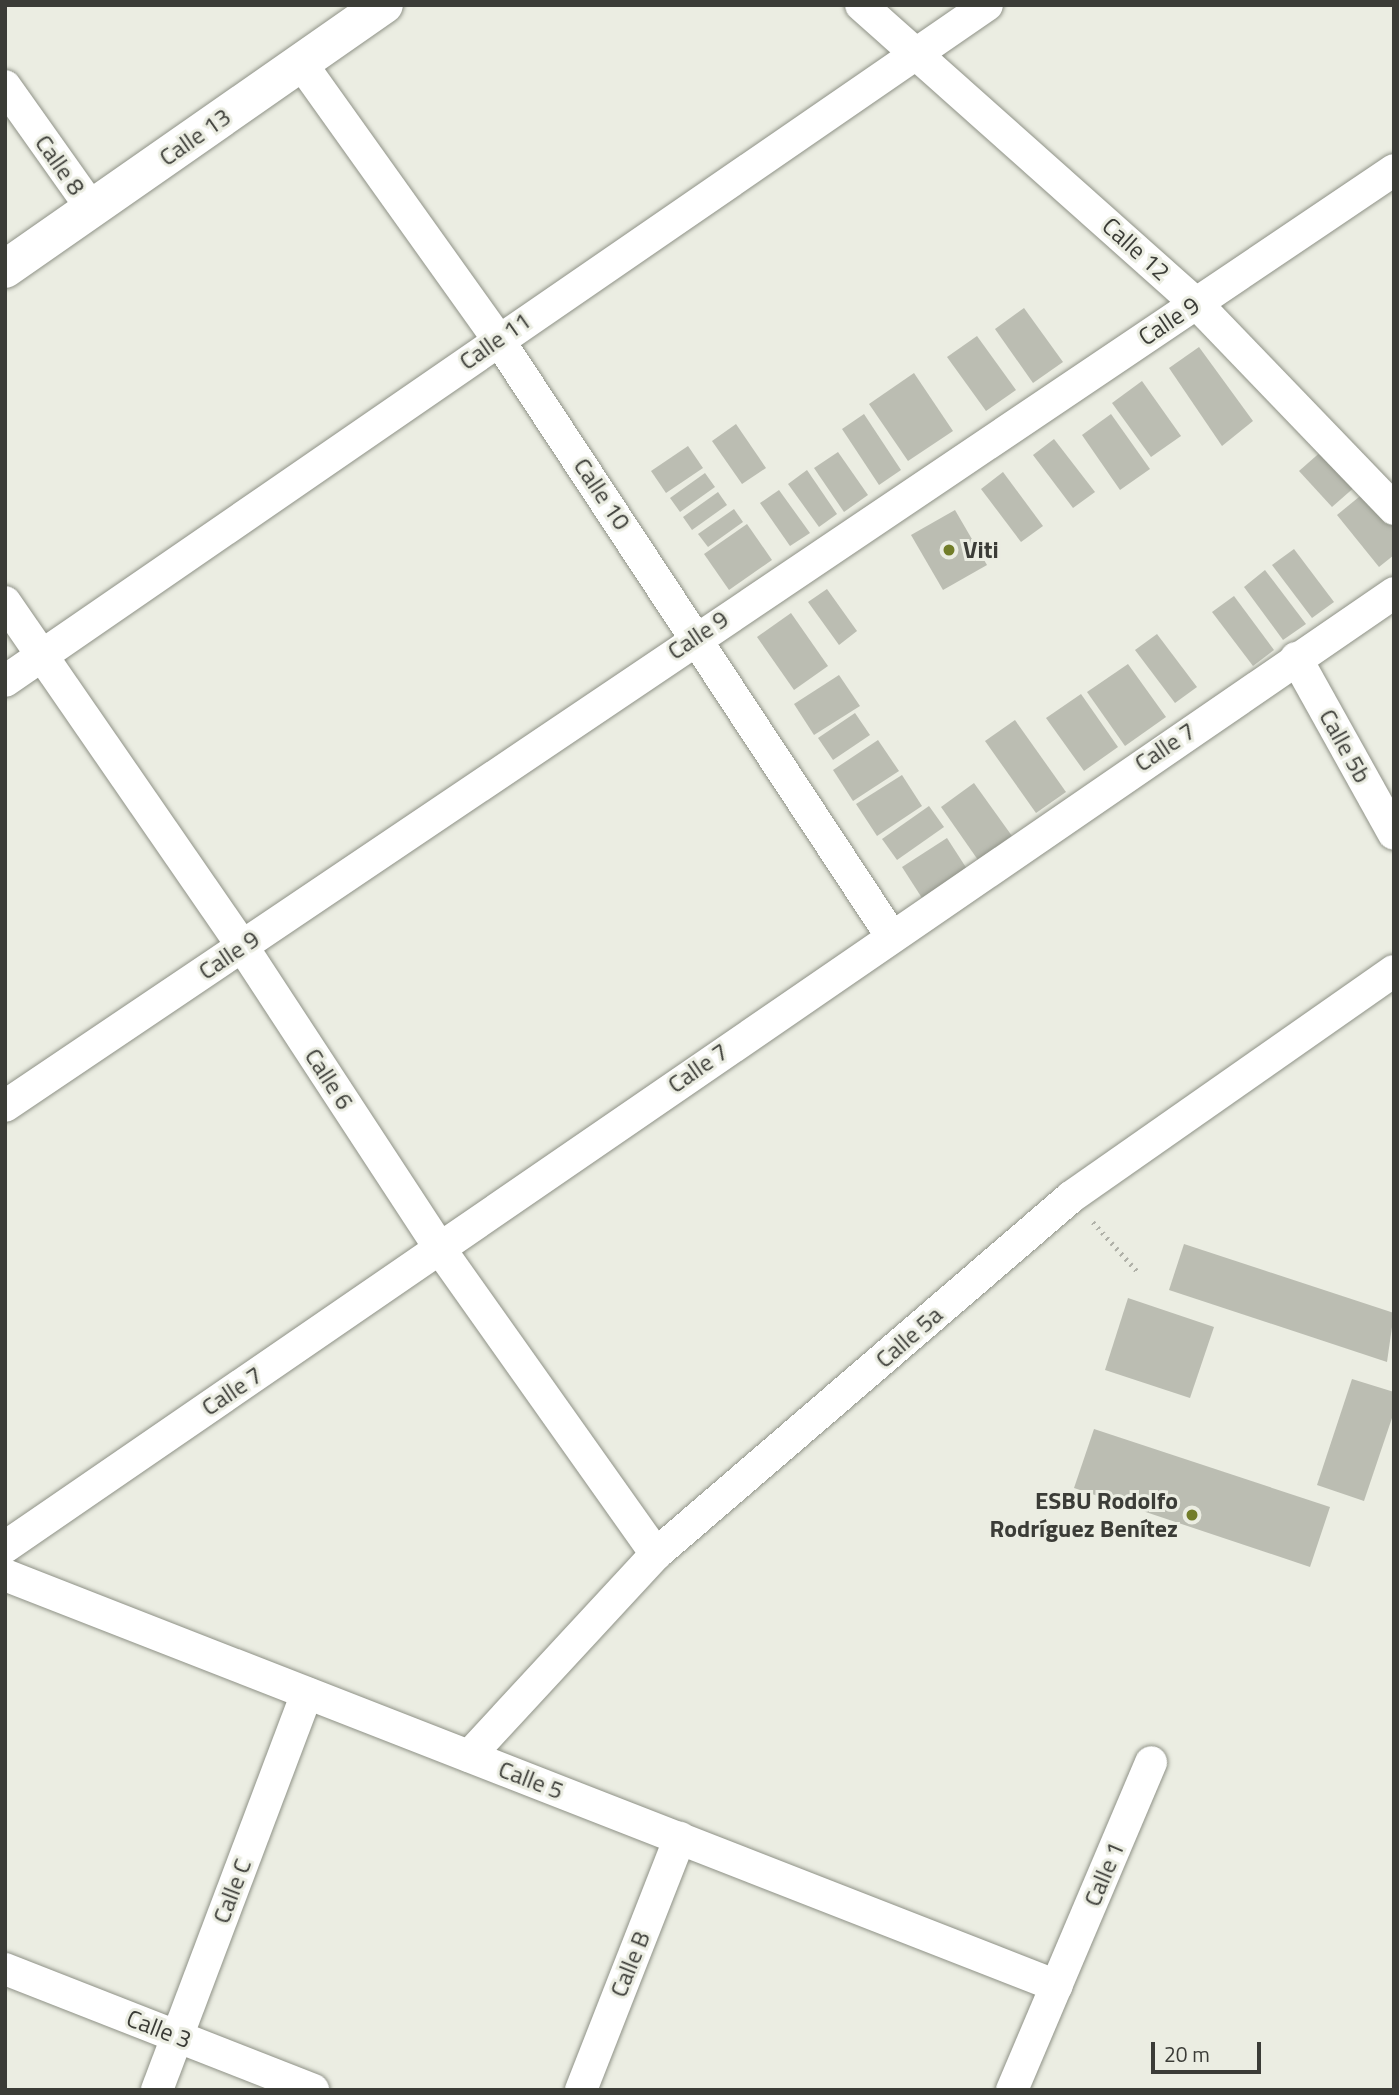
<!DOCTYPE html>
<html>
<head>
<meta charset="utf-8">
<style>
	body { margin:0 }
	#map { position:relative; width:1399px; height:2095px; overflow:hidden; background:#ebede2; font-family:"Titillium Web",sans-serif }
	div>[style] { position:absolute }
	.building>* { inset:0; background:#bbbdb2 }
	.path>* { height:4.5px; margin-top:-2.25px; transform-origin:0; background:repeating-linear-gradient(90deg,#b0b1a8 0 2px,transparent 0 7px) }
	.roads { filter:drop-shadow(0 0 2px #8f9287) drop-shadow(0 0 2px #8f9287) }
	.minor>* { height:32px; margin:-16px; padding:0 16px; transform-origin:16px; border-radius:16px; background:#fff }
	.secondary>* { height:38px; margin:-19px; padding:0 19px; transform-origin:19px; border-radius:19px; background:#fff }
	.dots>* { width:19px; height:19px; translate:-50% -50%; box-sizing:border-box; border:4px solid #ebede2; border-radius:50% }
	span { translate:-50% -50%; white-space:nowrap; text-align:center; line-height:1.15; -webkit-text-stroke:6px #ebede2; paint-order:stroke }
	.street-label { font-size:24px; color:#3b3c37 }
	.poi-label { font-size:24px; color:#3b3c37; font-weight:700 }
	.left { translate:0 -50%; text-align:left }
	.right { translate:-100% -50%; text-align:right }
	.frame { position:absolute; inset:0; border:7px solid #3b3c37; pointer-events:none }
	.scale { position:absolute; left:1151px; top:2042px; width:110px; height:32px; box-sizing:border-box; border:4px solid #3b3c37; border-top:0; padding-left:9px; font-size:21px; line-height:24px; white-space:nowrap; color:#3b3c37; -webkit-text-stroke:5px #ebede2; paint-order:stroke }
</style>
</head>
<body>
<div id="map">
	<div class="building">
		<div style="clip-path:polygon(1024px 308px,1063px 362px,1033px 383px,995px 329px)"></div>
		<div style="clip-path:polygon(977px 336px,1016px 390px,986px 411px,947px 357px)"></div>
		<div style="clip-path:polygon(1199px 347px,1253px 421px,1222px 446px,1169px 368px)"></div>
		<div style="clip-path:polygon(914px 373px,953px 431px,908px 461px,869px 404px)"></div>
		<div style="clip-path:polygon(1142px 381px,1181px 436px,1151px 457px,1112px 403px)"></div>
		<div style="clip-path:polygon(864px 414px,901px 470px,879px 485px,842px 429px)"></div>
		<div style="clip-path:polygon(1111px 414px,1150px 469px,1120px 490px,1082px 435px)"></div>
		<div style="clip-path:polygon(736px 424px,766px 468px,742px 484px,712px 441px)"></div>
		<div style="clip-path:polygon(1054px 439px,1095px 492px,1073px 508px,1033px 455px)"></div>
		<div style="clip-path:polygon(688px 446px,703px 468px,666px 493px,651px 471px)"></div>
		<div style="clip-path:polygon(1324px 449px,1357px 485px,1332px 507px,1299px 471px)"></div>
		<div style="clip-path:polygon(838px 452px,868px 495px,844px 512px,814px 468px)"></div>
		<div style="clip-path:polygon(807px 470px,837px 514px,819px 527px,788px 484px)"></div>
		<div style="clip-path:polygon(1003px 472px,1043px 526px,1021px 542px,981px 489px)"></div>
		<div style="clip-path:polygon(705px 473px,715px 487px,680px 512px,670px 498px)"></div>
		<div style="clip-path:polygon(779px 490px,810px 533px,790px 546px,760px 503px)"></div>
		<div style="clip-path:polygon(718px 492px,727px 505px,692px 530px,683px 517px)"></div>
		<div style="clip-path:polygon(1365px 492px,1394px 527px,1394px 555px,1379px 567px,1337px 515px)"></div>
		<div style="clip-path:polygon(734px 509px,743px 522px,708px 547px,698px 534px)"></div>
		<div style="clip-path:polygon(955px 510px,987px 565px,943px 590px,911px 535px)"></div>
		<div style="clip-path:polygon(747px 524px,772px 560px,729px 590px,704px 554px)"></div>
		<div style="clip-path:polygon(1294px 549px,1334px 602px,1312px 618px,1272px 565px)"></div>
		<div style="clip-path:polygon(1265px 570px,1306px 624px,1283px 640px,1244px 587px)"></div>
		<div style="clip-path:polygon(827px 589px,857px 631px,839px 645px,808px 602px)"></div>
		<div style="clip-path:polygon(1234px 596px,1274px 650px,1253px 666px,1212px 612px)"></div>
		<div style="clip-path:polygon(791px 613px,828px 666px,794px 690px,757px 637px)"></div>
		<div style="clip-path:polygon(1157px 634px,1197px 687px,1175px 703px,1135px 650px)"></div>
		<div style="clip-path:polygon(1128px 664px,1166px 717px,1125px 746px,1087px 692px)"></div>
		<div style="clip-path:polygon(839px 675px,860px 706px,814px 735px,794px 704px)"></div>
		<div style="clip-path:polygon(1081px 694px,1118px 747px,1084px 771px,1046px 718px)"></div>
		<div style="clip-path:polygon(855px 713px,870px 735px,833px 760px,818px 738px)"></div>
		<div style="clip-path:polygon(1015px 720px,1066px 792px,1036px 813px,985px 741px)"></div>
		<div style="clip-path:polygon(878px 740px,899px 771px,853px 801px,833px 770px)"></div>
		<div style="clip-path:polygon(902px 775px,922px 806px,877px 836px,856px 804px)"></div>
		<div style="clip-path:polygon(974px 783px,1012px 836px,978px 860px,941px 807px)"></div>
		<div style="clip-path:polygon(929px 806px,944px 827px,897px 860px,882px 839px)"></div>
		<div style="clip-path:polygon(947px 838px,967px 869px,922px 898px,902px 867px)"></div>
		<div style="clip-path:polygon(1184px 1244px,1394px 1313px,1387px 1362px,1169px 1290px)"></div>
		<div style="clip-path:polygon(1128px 1298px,1214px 1327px,1190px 1398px,1105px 1370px)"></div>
		<div style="clip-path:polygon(1352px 1379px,1394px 1392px,1394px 1412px,1364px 1501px,1317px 1485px)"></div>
		<div style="clip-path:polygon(1094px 1429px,1330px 1507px,1310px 1567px,1074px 1488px)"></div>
	</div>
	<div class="path">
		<div style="left:1093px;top:1222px;width:66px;rotate:48.1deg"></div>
	</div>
	<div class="roads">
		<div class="minor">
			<div style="left:861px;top:5px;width:448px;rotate:41.7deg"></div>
			<div style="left:1196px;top:303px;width:286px;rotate:46.1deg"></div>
			<div style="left:301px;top:63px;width:339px;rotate:54.5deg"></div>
			<div style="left:498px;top:339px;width:713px;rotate:56.62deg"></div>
			<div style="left:5px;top:86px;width:151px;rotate:54.7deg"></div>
			<div style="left:5px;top:602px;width:418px;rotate:55.4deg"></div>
			<div style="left:242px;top:946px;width:362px;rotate:56.8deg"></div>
			<div style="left:440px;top:1249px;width:374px;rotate:54.7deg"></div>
			<div style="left:1296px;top:658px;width:201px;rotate:60.9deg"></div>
			<div style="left:5px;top:681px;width:1192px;rotate:-34.54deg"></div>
			<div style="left:5px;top:1106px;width:1675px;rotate:-33.97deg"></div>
			<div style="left:5px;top:1547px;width:1685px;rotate:-34.48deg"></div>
			<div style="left:5px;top:1575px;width:1129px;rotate:21.34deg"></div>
			<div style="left:469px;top:1756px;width:275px;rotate:-47.2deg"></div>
			<div style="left:656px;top:1554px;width:547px;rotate:-40.7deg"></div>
			<div style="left:1071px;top:1197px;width:394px;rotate:-35deg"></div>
			<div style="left:5px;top:1969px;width:331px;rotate:21.4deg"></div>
			<div style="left:157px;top:2090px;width:424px;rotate:-69.3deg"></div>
			<div style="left:581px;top:2090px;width:271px;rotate:-68.6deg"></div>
			<div style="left:1012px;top:2090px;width:356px;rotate:-67deg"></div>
		</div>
		<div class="secondary">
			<div style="left:5px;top:269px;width:462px;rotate:-34.9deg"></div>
		</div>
	</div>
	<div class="dots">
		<div style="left:949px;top:550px;background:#727d29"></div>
		<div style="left:1192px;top:1515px;background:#727d29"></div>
	</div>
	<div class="street-label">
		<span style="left:195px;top:137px;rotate:-35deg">Calle 13</span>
		<span style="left:60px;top:165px;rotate:55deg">Calle 8</span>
		<span style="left:1136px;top:249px;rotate:42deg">Calle 12</span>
		<span style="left:1169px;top:321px;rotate:-34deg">Calle 9</span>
		<span style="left:495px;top:341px;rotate:-35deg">Calle 11</span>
		<span style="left:602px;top:494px;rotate:56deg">Calle 10</span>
		<span style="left:698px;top:635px;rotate:-34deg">Calle 9</span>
		<span style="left:1345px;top:746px;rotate:61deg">Calle 5b</span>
		<span style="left:1165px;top:747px;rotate:-34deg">Calle 7</span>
		<span style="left:229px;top:955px;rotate:-34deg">Calle 9</span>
		<span style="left:698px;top:1068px;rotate:-35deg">Calle 7</span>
		<span style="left:329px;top:1079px;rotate:57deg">Calle 6</span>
		<span style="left:909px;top:1337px;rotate:-41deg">Calle 5a</span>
		<span style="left:232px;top:1391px;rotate:-34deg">Calle 7</span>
		<span style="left:531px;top:1780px;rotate:21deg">Calle 5</span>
		<span style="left:1104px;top:1874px;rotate:-67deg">Calle 1</span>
		<span style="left:232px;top:1891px;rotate:-69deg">Calle C</span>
		<span style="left:630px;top:1964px;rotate:-68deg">Calle B</span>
		<span style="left:159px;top:2029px;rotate:21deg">Calle 3</span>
	</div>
	<div class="poi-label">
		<span class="left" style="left:963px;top:550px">Viti</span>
		<span class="right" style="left:1178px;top:1515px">ESBU Rodolfo<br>Rodríguez Benítez</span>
	</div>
	<div class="frame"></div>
	<div class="scale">20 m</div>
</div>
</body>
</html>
